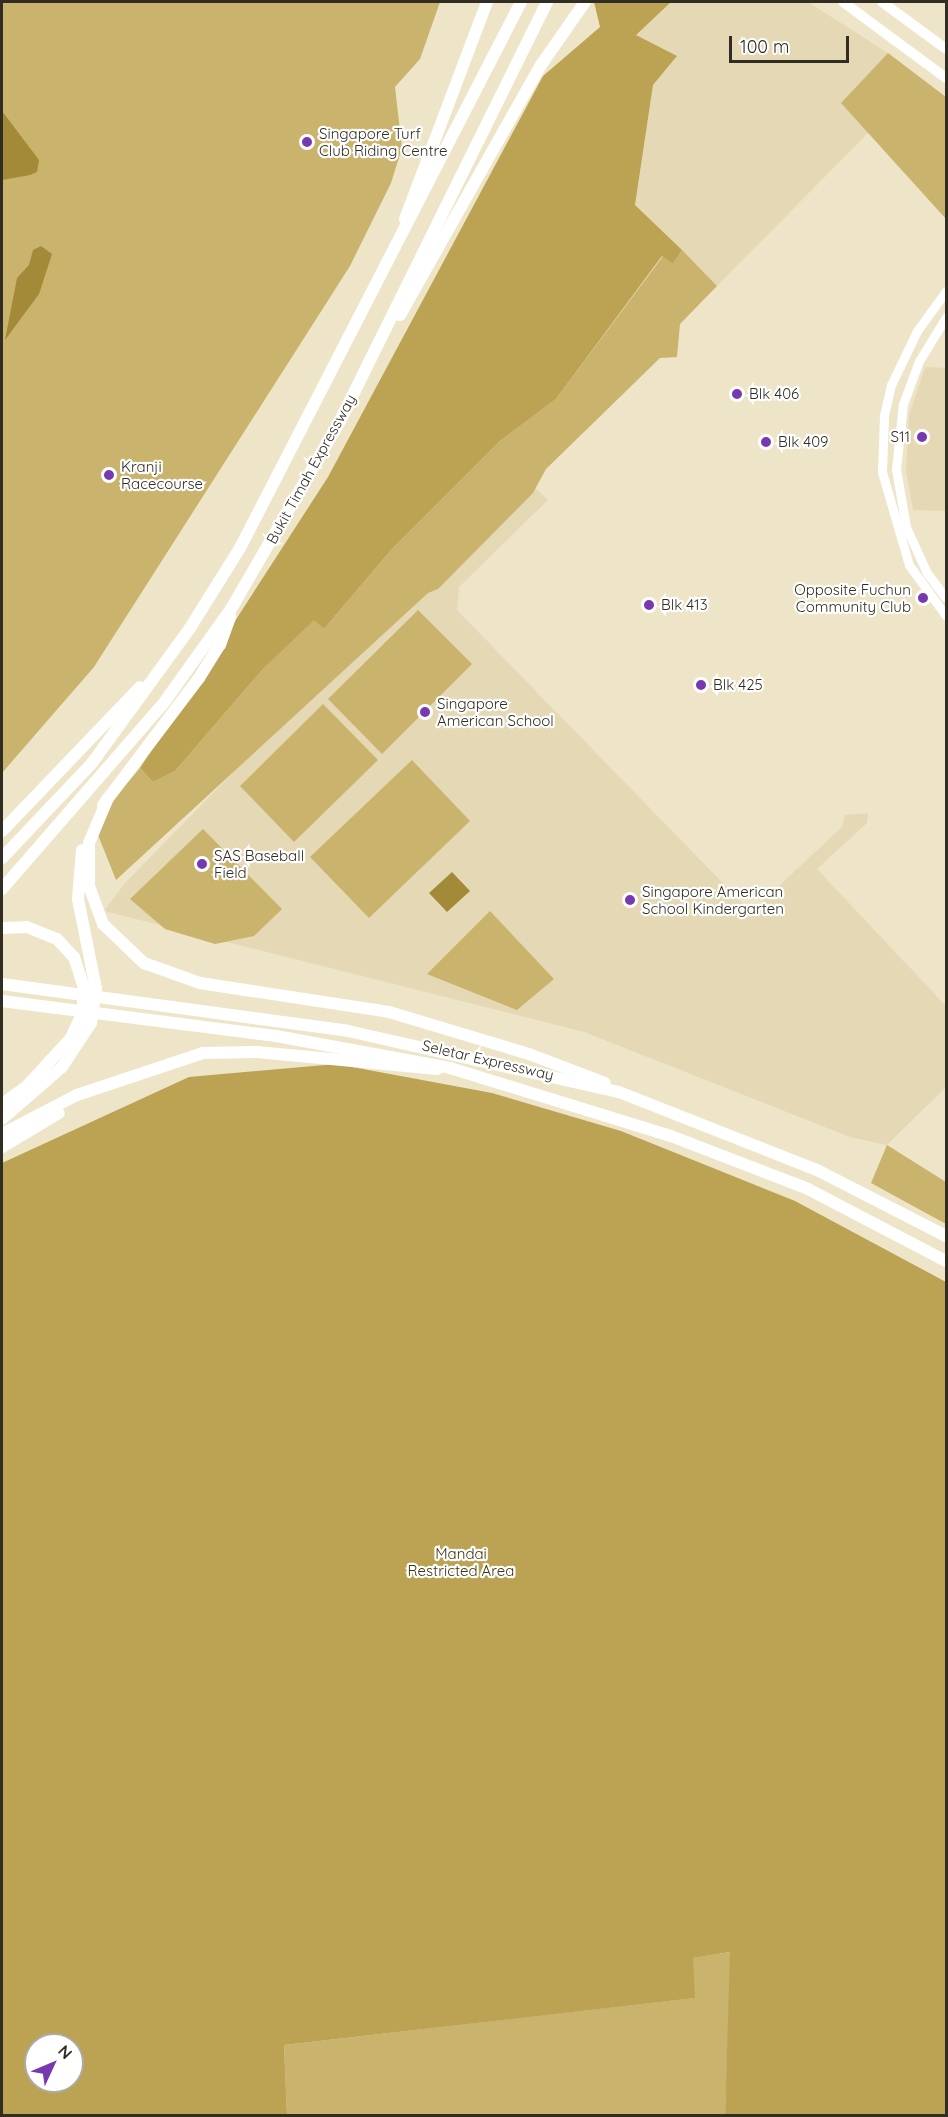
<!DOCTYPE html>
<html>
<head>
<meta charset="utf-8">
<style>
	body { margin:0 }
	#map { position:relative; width:948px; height:2117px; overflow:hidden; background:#eee5c8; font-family:Quicksand,sans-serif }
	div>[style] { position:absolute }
	.built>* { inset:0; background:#e5d9b5 }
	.green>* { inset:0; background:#cab36c }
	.forest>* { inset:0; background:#bba353 }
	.water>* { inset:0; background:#a28a39 }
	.secondary>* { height:9px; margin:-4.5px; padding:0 4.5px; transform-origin:4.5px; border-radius:4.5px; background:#fff }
	.primary>* { height:10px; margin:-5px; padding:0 5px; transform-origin:5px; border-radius:5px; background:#fff }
	.highway>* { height:12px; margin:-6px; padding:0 6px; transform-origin:6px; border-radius:6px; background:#fff }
	.dots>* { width:16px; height:16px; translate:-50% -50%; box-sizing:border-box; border:3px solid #fff; border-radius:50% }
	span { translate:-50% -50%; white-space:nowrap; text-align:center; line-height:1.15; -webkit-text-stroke:4.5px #fff; paint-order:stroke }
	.poi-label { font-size:15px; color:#312d22 }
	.left { translate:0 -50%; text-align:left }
	.right { translate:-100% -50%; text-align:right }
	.street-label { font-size:15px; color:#312d22 }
	.park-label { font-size:15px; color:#3e3310 }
	.frame { position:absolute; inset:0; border:3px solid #312d22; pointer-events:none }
	.north { position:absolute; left:24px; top:2033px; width:60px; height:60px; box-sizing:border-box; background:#fff; border:2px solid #adaba7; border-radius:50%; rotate:46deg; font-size:16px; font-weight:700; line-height:24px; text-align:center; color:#312d22 }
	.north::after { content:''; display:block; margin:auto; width:21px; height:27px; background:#7739af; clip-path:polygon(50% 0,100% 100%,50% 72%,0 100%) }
	.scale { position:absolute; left:729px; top:36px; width:120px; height:27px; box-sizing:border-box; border:3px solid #312d22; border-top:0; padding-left:8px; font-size:18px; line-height:21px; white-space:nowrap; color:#312d22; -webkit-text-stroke:4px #fff; paint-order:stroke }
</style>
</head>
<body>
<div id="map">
	<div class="built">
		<div style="clip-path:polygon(671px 2px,808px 2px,888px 53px,841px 103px,869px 132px,717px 286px,635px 205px,653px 85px,676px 58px,635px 35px)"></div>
		<div style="clip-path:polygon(925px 367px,946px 368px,946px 511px,913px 510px,906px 471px,909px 415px)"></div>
		<div style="clip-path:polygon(523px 476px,548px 500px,459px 587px,457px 610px,751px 912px,842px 827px,845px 815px,868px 813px,867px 823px,817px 869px,946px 1006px,946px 1087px,887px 1145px,850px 1137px,584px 1032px,104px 911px,124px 884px)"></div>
	</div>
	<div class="green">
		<div style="clip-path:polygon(2px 2px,440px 2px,420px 59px,395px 87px,402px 148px,391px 183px,350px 266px,94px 667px,2px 773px)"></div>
		<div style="clip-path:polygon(888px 53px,946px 97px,946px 219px,841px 103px)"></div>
		<div style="clip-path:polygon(682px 250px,717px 286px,680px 324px,677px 357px,660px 358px,546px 469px,533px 493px,438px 589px,428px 593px,116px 880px,98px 835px,113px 800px,140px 768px,153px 782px,175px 771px,263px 669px,314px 619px,324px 629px,391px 550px,500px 441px,556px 399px,663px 256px,673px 264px)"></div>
		<div style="clip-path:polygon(418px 610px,472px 664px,382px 754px,328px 699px)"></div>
		<div style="clip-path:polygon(323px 704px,378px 760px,294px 842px,240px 786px)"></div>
		<div style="clip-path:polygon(412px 760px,470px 821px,369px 918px,310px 857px)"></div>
		<div style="clip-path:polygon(203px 829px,282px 909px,254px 936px,215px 944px,165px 929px,130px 899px)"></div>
		<div style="clip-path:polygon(490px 911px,554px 979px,517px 1010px,427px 974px)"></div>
		<div style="clip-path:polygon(887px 1145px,946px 1182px,946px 1224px,871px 1183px)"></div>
		<div style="clip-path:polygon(731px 1952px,725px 2115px,287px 2115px,284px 2045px,694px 1998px,692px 1958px)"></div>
	</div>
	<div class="forest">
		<div style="clip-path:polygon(594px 2px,671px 2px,636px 35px,677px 56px,653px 85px,635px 205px,682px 250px,673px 264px,662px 256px,556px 399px,500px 441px,391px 550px,324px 629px,314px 620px,263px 669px,175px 771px,153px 782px,140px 768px,328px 477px,543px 76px,600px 27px)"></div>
		<div style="clip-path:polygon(evenodd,336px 1064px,492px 1093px,621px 1131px,795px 1201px,946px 1282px,946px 2115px,725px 2115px,730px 1952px,693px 1958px,695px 1998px,284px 2045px,287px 2115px,2px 2115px,2px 1163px,189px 1077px,336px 1064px,36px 2045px,72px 2045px,72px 2081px,36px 2081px,36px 2045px)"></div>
	</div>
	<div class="water">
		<div style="clip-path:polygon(2px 111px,39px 160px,37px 172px,30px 175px,2px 180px)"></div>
		<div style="clip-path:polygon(41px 246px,52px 254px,39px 294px,5px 340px,17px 278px,29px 265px,33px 250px)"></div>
		<div style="clip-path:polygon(452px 872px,470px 891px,447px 912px,429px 893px)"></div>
	</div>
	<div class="secondary">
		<div style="left:946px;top:291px;width:49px;rotate:125.9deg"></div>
		<div style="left:917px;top:331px;width:60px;rotate:115.7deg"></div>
		<div style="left:891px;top:385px;width:31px;rotate:103deg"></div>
		<div style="left:884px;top:415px;width:57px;rotate:92deg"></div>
		<div style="left:882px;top:472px;width:97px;rotate:73.8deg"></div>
		<div style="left:909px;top:565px;width:63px;rotate:54deg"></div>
		<div style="left:946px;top:317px;width:52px;rotate:121.5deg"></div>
		<div style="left:919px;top:361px;width:46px;rotate:110.4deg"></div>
		<div style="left:903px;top:404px;width:65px;rotate:96.1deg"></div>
		<div style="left:896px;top:469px;width:59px;rotate:80.2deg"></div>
		<div style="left:906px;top:527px;width:51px;rotate:65.5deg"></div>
		<div style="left:927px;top:573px;width:31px;rotate:53deg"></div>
	</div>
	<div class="primary">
		<div style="left:843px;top:2px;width:128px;rotate:36.4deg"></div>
		<div style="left:882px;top:2px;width:79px;rotate:36.3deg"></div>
	</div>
	<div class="highway">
		<div style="left:405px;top:219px;width:232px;rotate:-69.3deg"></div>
		<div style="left:400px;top:315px;width:287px;rotate:-60.6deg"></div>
		<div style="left:541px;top:65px;width:77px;rotate:-55.1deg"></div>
		<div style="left:108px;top:798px;width:49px;rotate:112.9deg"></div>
		<div style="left:89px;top:843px;width:43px;rotate:90deg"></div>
		<div style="left:89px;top:886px;width:40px;rotate:69.8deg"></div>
		<div style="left:103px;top:924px;width:57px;rotate:43.6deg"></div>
		<div style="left:144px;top:963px;width:59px;rotate:19.7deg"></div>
		<div style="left:200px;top:983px;width:191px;rotate:8.7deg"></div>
		<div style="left:389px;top:1012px;width:146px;rotate:16.7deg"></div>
		<div style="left:529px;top:1054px;width:81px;rotate:20.9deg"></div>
		<div style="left:103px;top:805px;width:159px;rotate:-52.9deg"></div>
		<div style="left:199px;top:678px;width:39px;rotate:-58deg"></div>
		<div style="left:220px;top:645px;width:30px;rotate:-70deg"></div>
		<div style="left:2px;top:831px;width:199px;rotate:-46.2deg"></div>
		<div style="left:2px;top:858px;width:131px;rotate:-46.5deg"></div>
		<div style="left:92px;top:763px;width:167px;rotate:-54deg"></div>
		<div style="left:190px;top:628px;width:94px;rotate:-58deg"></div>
		<div style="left:240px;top:548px;width:614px;rotate:-62.77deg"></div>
		<div style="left:2px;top:889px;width:245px;rotate:-49deg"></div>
		<div style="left:163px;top:704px;width:117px;rotate:-54.4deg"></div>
		<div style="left:231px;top:609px;width:215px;rotate:-59.9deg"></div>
		<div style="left:339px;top:423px;width:470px;rotate:-63.7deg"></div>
		<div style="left:2px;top:928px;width:25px;rotate:-2deg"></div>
		<div style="left:27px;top:927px;width:32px;rotate:22deg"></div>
		<div style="left:57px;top:939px;width:25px;rotate:47deg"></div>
		<div style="left:74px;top:957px;width:33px;rotate:72deg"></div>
		<div style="left:84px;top:988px;width:26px;rotate:94deg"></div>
		<div style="left:82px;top:1014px;width:26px;rotate:115deg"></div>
		<div style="left:71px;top:1038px;width:65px;rotate:132.5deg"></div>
		<div style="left:27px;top:1086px;width:31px;rotate:144deg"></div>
		<div style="left:2px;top:984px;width:349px;rotate:7.7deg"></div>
		<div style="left:348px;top:1031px;width:278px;rotate:12.7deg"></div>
		<div style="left:619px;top:1092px;width:213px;rotate:21.5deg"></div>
		<div style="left:817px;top:1170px;width:145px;rotate:27.1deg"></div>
		<div style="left:2px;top:1001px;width:276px;rotate:7.3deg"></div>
		<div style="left:276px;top:1036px;width:177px;rotate:10.4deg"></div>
		<div style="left:450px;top:1068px;width:231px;rotate:17.1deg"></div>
		<div style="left:671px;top:1136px;width:147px;rotate:21.1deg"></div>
		<div style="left:808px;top:1189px;width:156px;rotate:27.6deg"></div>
		<div style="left:2px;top:1119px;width:79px;rotate:-40.9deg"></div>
		<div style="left:62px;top:1067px;width:53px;rotate:-56.6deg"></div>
		<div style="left:91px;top:1023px;width:34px;rotate:-82deg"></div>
		<div style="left:96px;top:989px;width:92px;rotate:-101.3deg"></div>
		<div style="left:78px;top:899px;width:49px;rotate:-85.3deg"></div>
		<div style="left:2px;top:1134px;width:85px;rotate:-27.5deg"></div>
		<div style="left:77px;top:1095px;width:133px;rotate:-18.4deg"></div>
		<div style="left:203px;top:1053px;width:54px;rotate:-1.1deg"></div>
		<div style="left:257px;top:1052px;width:181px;rotate:5.4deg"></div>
		<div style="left:2px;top:1147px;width:66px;rotate:-30.8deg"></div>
	</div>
	<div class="dots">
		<div style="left:307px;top:142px;background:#7739af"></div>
		<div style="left:737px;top:394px;background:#7739af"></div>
		<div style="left:922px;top:437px;background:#7739af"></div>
		<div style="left:766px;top:442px;background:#7739af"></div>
		<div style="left:109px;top:475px;background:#7739af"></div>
		<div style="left:923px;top:598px;background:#7739af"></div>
		<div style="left:649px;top:605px;background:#7739af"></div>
		<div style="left:701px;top:685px;background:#7739af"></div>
		<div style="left:425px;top:712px;background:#7739af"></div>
		<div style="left:202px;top:864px;background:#7739af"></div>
		<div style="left:630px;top:900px;background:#7739af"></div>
	</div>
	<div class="poi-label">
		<span class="left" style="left:319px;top:142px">Singapore Turf<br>Club Riding Centre</span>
		<span class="left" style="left:749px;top:394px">Blk 406</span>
		<span class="right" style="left:910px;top:437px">S11</span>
		<span class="left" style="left:778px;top:442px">Blk 409</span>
		<span class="left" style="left:121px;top:475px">Kranji<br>Racecourse</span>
		<span class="right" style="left:911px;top:598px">Opposite Fuchun<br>Community Club</span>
		<span class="left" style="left:661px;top:605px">Blk 413</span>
		<span class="left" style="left:713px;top:685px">Blk 425</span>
		<span class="left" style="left:437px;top:712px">Singapore<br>American School</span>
		<span class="left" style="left:214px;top:864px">SAS Baseball<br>Field</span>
		<span class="left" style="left:642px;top:900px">Singapore American<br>School Kindergarten</span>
	</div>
	<div class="street-label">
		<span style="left:311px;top:469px;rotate:-61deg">Bukit Timah Expressway</span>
		<span style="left:488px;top:1060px;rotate:13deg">Seletar Expressway</span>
	</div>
	<div class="park-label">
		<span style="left:461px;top:1562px">Mandai<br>Restricted Area</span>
	</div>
	<div class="frame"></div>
	<div class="north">N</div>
	<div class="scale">100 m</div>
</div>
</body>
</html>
